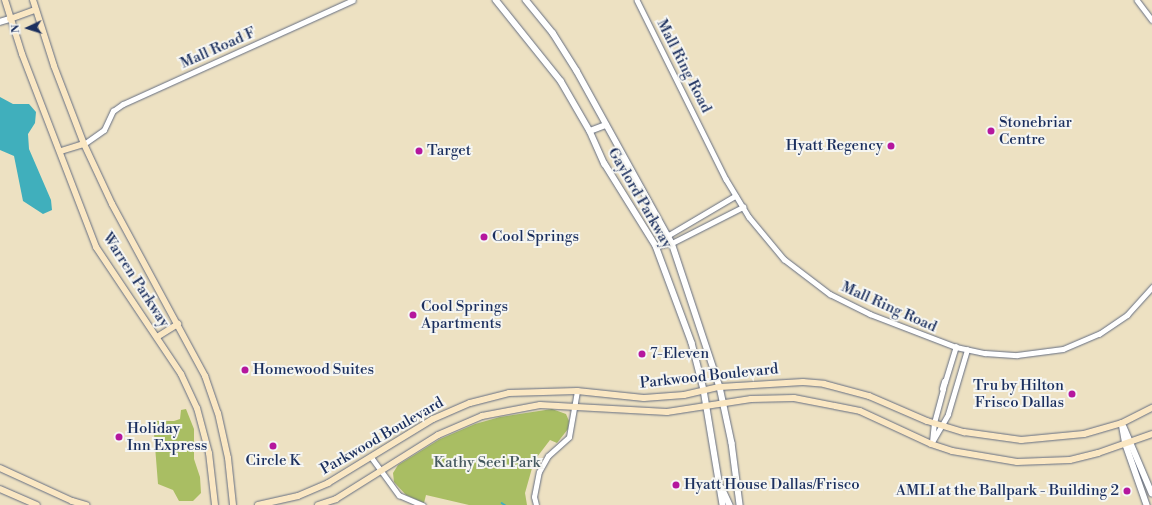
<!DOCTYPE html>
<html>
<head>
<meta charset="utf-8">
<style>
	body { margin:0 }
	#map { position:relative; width:1152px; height:505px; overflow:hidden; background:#ede1c2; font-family:"Libre Bodoni",serif }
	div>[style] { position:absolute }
	.green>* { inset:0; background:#a9be63 }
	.water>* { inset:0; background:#40afbc }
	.stream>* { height:1.5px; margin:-0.75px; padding:0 0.75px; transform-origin:0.75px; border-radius:0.75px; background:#40afbc }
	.roads { filter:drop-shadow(0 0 1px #646d81) drop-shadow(0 0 1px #646d81) }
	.minor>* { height:4.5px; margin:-2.25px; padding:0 2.25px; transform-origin:2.25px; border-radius:2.25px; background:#fff }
	.tertiary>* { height:5.5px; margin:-2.75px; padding:0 2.75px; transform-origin:2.75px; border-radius:2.75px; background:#fff }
	.secondary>* { height:6px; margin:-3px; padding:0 3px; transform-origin:3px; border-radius:3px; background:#fae7c3 }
	.dots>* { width:11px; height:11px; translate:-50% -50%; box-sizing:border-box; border:2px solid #f6f6f2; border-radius:50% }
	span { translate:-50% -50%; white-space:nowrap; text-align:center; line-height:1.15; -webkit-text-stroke:4px #f6f6f2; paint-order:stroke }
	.street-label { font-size:15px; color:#1b2f5e }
	.poi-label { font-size:15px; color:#1b2f5e }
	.left { translate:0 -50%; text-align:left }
	.right { translate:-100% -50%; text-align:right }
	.park-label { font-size:15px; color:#465a60 }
	.north { position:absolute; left:8px; top:8px; width:40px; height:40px; -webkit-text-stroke:3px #f6f6f2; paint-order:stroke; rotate:266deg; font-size:11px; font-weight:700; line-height:16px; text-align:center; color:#1b2f5e }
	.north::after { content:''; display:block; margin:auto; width:14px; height:18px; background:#1b2f5e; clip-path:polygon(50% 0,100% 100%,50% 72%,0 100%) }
</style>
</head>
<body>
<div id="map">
	<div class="green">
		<div style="clip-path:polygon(186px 409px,194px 429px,194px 459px,200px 477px,201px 493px,193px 501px,179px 501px,173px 490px,158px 484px,153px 421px,174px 421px,180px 419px,181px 410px)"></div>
		<div style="clip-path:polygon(552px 409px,566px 414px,569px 421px,568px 429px,557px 443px,550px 440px,534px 461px,525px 493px,527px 505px,469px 505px,426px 495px,424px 503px,406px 495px,394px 482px,393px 473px,398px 465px,440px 439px,475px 424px,500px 417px)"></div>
	</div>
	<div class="water">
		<div style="clip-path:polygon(0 97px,13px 104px,29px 104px,36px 112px,35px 123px,28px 134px,29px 149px,51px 200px,52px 210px,43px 214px,23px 201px,14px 156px,0 150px)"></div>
	</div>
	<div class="stream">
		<div style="left:502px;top:503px;width:4px;rotate:34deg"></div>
	</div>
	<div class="roads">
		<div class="minor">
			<div style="left:637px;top:0;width:200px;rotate:63.6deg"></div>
			<div style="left:726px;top:179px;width:44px;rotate:58.8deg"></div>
			<div style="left:749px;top:217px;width:55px;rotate:50.2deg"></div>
			<div style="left:784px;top:259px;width:58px;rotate:37.3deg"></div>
			<div style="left:830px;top:294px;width:45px;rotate:26.6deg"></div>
			<div style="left:870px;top:314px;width:92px;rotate:21deg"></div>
			<div style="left:956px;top:347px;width:30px;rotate:12deg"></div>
			<div style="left:985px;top:353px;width:32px;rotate:4deg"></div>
			<div style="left:1017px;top:355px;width:46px;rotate:-7.4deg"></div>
			<div style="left:1063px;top:349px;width:39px;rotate:-23deg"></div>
			<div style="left:1099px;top:334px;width:34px;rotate:-34deg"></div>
			<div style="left:1127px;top:315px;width:38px;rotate:-48deg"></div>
			<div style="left:1137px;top:0;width:25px;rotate:53deg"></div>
			<div style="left:84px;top:144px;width:24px;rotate:-35deg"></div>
			<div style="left:104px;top:130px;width:21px;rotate:-65deg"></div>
			<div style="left:113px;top:111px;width:12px;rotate:-35deg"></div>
			<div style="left:123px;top:104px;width:252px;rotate:-24.3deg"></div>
			<div style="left:658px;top:245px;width:15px;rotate:-42deg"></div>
			<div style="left:669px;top:235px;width:77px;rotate:-30.6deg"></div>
			<div style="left:656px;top:246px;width:16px;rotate:-11deg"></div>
			<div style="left:672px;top:243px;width:80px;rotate:-26.9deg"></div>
			<div style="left:945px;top:382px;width:37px;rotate:-73deg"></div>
			<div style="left:932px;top:442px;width:19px;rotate:-84deg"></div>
			<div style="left:934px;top:423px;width:35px;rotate:-75deg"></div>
			<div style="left:931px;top:444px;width:34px;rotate:-60deg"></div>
			<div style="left:948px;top:414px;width:67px;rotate:-73.5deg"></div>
			<div style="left:372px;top:458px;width:46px;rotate:53.9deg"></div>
			<div style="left:399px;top:495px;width:26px;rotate:23deg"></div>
			<div style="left:536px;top:505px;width:8px;rotate:-104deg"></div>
			<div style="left:534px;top:497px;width:25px;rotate:-79deg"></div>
			<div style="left:539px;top:472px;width:18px;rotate:-61deg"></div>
			<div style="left:548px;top:456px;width:28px;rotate:-42deg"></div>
			<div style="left:569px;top:437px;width:47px;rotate:-80.1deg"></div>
		</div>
		<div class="tertiary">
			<div style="left:496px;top:0;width:104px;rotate:51.3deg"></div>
			<div style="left:561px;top:81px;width:58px;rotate:59.9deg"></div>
			<div style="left:590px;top:131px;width:36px;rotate:66deg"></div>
			<div style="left:605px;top:164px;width:97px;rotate:58.1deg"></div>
			<div style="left:656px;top:246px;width:103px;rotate:69.6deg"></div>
			<div style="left:692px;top:343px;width:49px;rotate:75.7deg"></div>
			<div style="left:704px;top:390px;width:117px;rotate:80.6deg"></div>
			<div style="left:526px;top:0;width:43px;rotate:50.7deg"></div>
			<div style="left:553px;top:33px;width:45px;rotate:57.7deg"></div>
			<div style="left:577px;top:71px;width:196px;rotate:61.1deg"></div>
			<div style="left:672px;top:243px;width:152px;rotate:71.6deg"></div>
			<div style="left:720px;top:387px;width:57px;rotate:77.9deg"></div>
			<div style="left:732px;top:443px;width:63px;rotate:82.6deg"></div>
			<div style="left:0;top:22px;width:10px;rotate:-17deg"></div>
			<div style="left:590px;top:131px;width:17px;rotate:-21deg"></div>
			<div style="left:943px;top:389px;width:7px;rotate:-74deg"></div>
			<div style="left:1122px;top:423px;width:22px;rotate:80deg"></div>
			<div style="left:1126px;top:445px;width:64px;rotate:70.7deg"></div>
			<div style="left:1124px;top:427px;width:72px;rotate:67deg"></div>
			<div style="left:722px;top:488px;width:19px;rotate:65deg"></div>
		</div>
		<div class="secondary">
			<div style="left:5px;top:0;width:57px;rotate:72.5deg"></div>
			<div style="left:22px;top:54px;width:207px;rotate:69deg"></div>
			<div style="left:96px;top:247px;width:153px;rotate:56.2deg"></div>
			<div style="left:181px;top:374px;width:38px;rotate:65deg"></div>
			<div style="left:197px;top:408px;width:47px;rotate:75.1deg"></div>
			<div style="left:209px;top:453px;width:52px;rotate:83.4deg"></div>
			<div style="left:33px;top:0;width:69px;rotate:72.3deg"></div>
			<div style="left:54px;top:66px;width:84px;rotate:69deg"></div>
			<div style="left:84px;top:144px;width:66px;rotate:65deg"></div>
			<div style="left:112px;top:204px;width:196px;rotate:61.6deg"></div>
			<div style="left:205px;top:376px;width:39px;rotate:71deg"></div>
			<div style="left:218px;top:413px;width:46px;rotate:77.5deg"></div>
			<div style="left:228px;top:458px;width:47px;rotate:83.9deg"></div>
			<div style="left:10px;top:19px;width:27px;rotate:-20deg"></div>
			<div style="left:61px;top:151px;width:24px;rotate:-17deg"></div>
			<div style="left:157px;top:337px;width:25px;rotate:-32deg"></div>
			<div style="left:0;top:468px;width:79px;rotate:24.6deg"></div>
			<div style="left:72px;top:501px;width:15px;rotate:16deg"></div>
			<div style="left:0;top:489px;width:40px;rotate:23.4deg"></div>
			<div style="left:258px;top:505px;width:41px;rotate:-12.7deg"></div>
			<div style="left:298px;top:496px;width:33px;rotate:-23deg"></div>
			<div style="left:328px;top:483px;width:123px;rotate:-31.4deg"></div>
			<div style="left:433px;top:419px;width:40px;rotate:-23.4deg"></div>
			<div style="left:470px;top:403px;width:40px;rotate:-14.4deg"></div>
			<div style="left:509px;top:393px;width:68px;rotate:-1.7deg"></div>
			<div style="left:577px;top:391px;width:67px;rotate:6deg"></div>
			<div style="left:644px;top:398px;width:40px;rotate:-4.3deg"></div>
			<div style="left:684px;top:395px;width:37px;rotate:-13deg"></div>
			<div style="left:720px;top:387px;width:83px;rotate:-3.4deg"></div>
			<div style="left:803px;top:382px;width:21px;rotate:5deg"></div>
			<div style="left:824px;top:384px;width:47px;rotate:14.9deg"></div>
			<div style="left:869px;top:396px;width:63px;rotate:23.3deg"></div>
			<div style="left:927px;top:421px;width:39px;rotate:17deg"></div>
			<div style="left:964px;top:432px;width:58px;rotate:8deg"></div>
			<div style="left:1021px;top:440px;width:63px;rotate:-5.4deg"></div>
			<div style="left:1084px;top:434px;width:40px;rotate:-16deg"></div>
			<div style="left:1122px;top:423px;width:34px;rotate:-27deg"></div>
			<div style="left:318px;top:505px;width:19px;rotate:-18deg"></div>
			<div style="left:336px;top:499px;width:120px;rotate:-32.1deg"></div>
			<div style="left:438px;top:435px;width:48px;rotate:-23.4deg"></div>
			<div style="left:482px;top:416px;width:59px;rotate:-10.7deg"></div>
			<div style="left:540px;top:405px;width:127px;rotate:3.2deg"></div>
			<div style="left:667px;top:412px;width:85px;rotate:-8.8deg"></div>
			<div style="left:751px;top:399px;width:43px;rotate:-1.3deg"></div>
			<div style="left:794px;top:398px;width:67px;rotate:11.1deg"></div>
			<div style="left:860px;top:411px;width:78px;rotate:24.9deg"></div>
			<div style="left:931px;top:444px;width:22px;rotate:18deg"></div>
			<div style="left:952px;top:451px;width:66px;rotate:9.6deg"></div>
			<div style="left:1017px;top:462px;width:53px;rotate:-2.2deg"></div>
			<div style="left:1070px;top:460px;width:29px;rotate:-14deg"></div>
			<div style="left:1098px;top:453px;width:57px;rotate:-19.4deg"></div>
		</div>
	</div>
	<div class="dots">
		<div style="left:991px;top:131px;background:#b5179e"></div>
		<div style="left:891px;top:146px;background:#b5179e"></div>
		<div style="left:419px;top:151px;background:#b5179e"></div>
		<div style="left:484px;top:237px;background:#b5179e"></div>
		<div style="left:413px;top:315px;background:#b5179e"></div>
		<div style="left:642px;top:354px;background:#b5179e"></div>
		<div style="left:245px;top:370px;background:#b5179e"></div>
		<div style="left:1072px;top:394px;background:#b5179e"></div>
		<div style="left:119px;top:437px;background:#b5179e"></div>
		<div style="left:273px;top:446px;background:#b5179e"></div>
		<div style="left:676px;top:485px;background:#b5179e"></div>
		<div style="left:1127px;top:491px;background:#b5179e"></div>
	</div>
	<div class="street-label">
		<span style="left:218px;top:48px;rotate:-24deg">Mall Road F</span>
		<span style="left:684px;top:66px;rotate:63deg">Mall Ring Road</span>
		<span style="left:640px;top:198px;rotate:60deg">Gaylord Parkway</span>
		<span style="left:136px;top:280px;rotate:57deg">Warren Parkway</span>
		<span style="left:889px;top:307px;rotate:24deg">Mall Ring Road</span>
		<span style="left:709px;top:376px;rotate:-6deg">Parkwood Boulevard</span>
		<span style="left:382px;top:436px;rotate:-30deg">Parkwood Boulevard</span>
	</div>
	<div class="poi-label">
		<span class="left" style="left:999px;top:131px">Stonebriar<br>Centre</span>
		<span class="right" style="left:883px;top:146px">Hyatt Regency</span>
		<span class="left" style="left:427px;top:151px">Target</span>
		<span class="left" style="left:492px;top:237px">Cool Springs</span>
		<span class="left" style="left:421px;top:315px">Cool Springs<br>Apartments</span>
		<span class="left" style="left:650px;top:354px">7-Eleven</span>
		<span class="left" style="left:253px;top:370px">Homewood Suites</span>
		<span class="right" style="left:1064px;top:394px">Tru by Hilton<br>Frisco Dallas</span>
		<span class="left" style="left:127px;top:437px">Holiday<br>Inn Express</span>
		<span style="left:273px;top:461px">Circle K</span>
		<span class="left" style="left:684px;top:485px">Hyatt House Dallas/Frisco</span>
		<span class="right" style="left:1119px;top:491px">AMLI at the Ballpark - Building 2</span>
	</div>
	<div class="park-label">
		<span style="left:487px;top:463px">Kathy Seei Park</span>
	</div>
	<div class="north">N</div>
</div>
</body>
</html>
